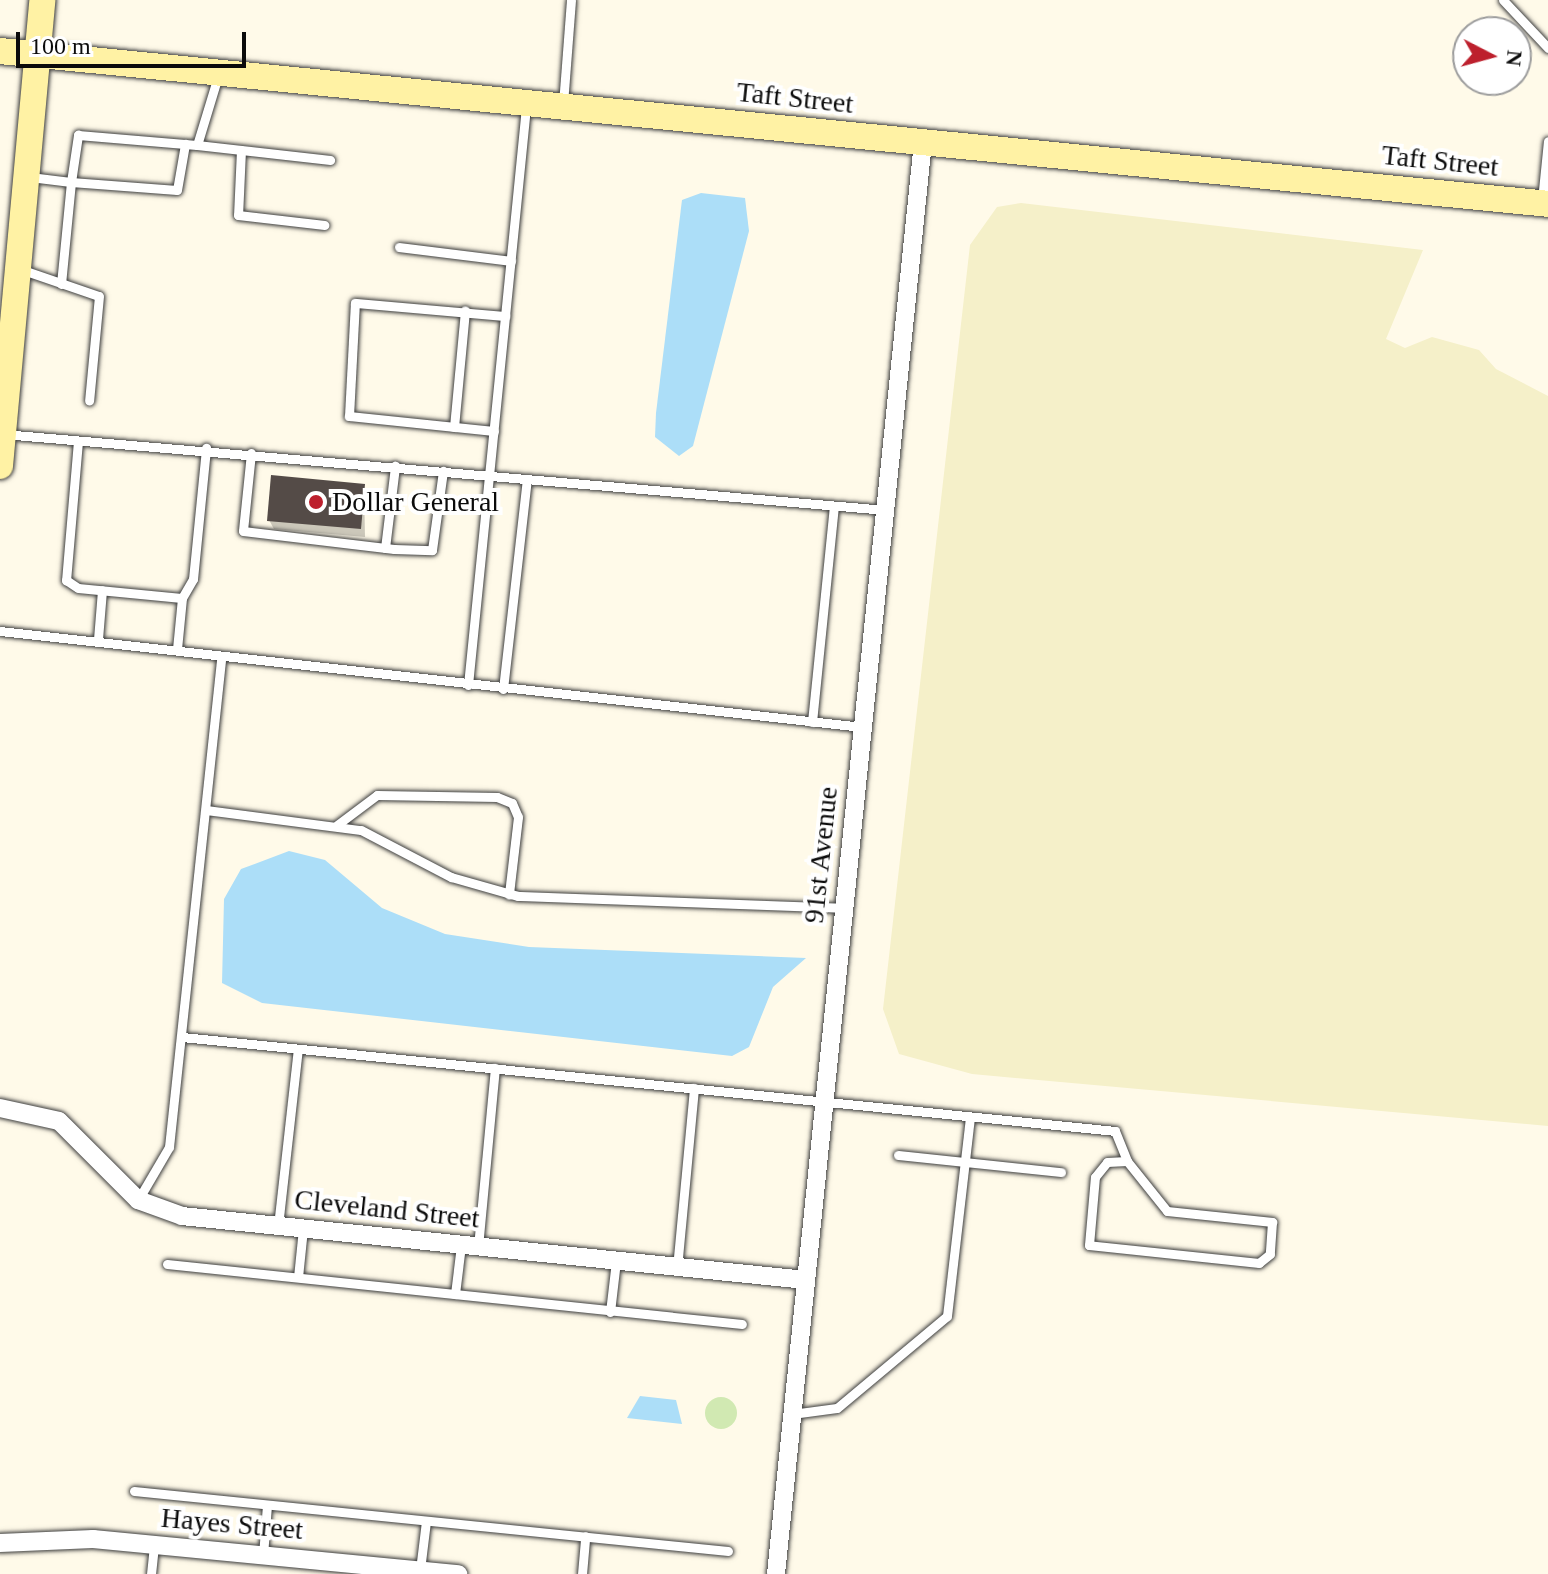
<!DOCTYPE html>
<html>
<head>
<meta charset="utf-8">
<style>
	body { margin:0 }
	#map { position:relative; width:1548px; height:1574px; overflow:hidden; background:#fffae9; font-family:"Times New Roman",serif }
	div>[style] { position:absolute }
	.farmland>* { inset:0; background:#f5f0c9 }
	.green>* { inset:0; background:#d1e9b2 }
	.round { border-radius:50% }
	.water>* { inset:0; background:#acdef8 }
	.shadow>* { inset:0; background:#0003 }
	.building>* { inset:0; background:#544b47 }
	.roads { filter:drop-shadow(0 0 2px #3e3e3e) drop-shadow(0 0 2px #3e3e3e) }
	.lane>* { height:9px; margin:-4.5px; padding:0 4.5px; transform-origin:4.5px; border-radius:4.5px; background:#fff }
	.street>* { height:18px; margin:-9px; padding:0 9px; transform-origin:9px; border-radius:9px; background:#fff }
	.secondary>* { height:26px; margin:-13px; padding:0 13px; transform-origin:13px; border-radius:13px; background:#fff2a4 }
	.dots>* { width:22px; height:22px; translate:-50% -50%; box-sizing:border-box; border:4px solid #fff; border-radius:50% }
	span { translate:-50% -50%; white-space:nowrap; text-align:center; line-height:1.15; -webkit-text-stroke:8px #fff; paint-order:stroke }
	.street-label { font-size:28px; color:#0b0b0b }
	.poi-label { font-size:28px; color:#0b0b0b }
	.left { translate:0 -50%; text-align:left }
	.north { position:absolute; left:1452px; top:16px; width:80px; height:80px; box-sizing:border-box; background:#fff; border:2px solid #9d9d9d; border-radius:50%; rotate:96deg; font-size:22px; font-weight:700; line-height:32px; text-align:center; color:#0b0b0b }
	.north::after { content:''; display:block; margin:auto; width:28px; height:36px; background:#bd202d; clip-path:polygon(50% 0,100% 100%,50% 72%,0 100%) }
	.scale { position:absolute; left:16px; top:32px; width:230px; height:36px; box-sizing:border-box; border:4px solid #0b0b0b; border-top:0; padding-left:10px; font-size:24px; line-height:28px; white-space:nowrap; color:#0b0b0b; -webkit-text-stroke:6px #fff; paint-order:stroke }
</style>
</head>
<body>
<div id="map">
	<div class="farmland">
		<div style="clip-path:polygon(1021px 203px,1423px 250px,1386px 339px,1405px 348px,1432px 337px,1479px 350px,1496px 369px,1548px 396px,1548px 1126px,972px 1074px,899px 1054px,883px 1009px,970px 245px,997px 207px)"></div>
	</div>
	<div class="green">
		<div class="round" style="left:705px;top:1397px;width:32px;height:32px"></div>
	</div>
	<div class="water">
		<div style="clip-path:polygon(701px 193px,745px 198px,749px 231px,693px 446px,679px 456px,655px 437px,656px 413px,682px 200px)"></div>
		<div style="clip-path:polygon(289px 851px,325px 860px,382px 908px,445px 934px,529px 947px,806px 958px,773px 987px,749px 1047px,732px 1056px,262px 1003px,222px 983px,224px 899px,241px 869px)"></div>
		<div style="clip-path:polygon(640px 1396px,676px 1400px,682px 1424px,627px 1418px)"></div>
	</div>
	<div class="shadow">
		<div style="clip-path:polygon(364px 485px,365px 537px,274px 529px,269px 520px)"></div>
	</div>
	<div class="building">
		<div style="clip-path:polygon(271px 475px,365px 484px,361px 529px,267px 521px)"></div>
	</div>
	<div class="roads">
		<div class="lane">
			<div style="left:1503px;top:0;width:66px;rotate:46.8deg"></div>
			<div style="left:218px;top:76px;width:72px;rotate:106.9deg"></div>
			<div style="left:197px;top:145px;width:134px;rotate:6.4deg"></div>
			<div style="left:563px;top:104px;width:104px;rotate:-85.6deg"></div>
			<div style="left:241px;top:150px;width:65px;rotate:92.6deg"></div>
			<div style="left:238px;top:215px;width:87px;rotate:6.6deg"></div>
			<div style="left:30px;top:177px;width:41px;rotate:7deg"></div>
			<div style="left:71px;top:182px;width:48px;rotate:-81.5deg"></div>
			<div style="left:78px;top:135px;width:119px;rotate:4.8deg"></div>
			<div style="left:1542px;top:200px;width:59px;rotate:-84.2deg"></div>
			<div style="left:399px;top:247px;width:113px;rotate:7.1deg"></div>
			<div style="left:20px;top:269px;width:83px;rotate:18.9deg"></div>
			<div style="left:99px;top:296px;width:105px;rotate:95.4deg"></div>
			<div style="left:61px;top:284px;width:102px;rotate:-84.4deg"></div>
			<div style="left:71px;top:182px;width:106px;rotate:4.3deg"></div>
			<div style="left:177px;top:190px;width:47px;rotate:-80.1deg"></div>
			<div style="left:454px;top:427px;width:117px;rotate:-84.6deg"></div>
			<div style="left:494px;top:431px;width:146px;rotate:-174.1deg"></div>
			<div style="left:349px;top:416px;width:113px;rotate:-87deg"></div>
			<div style="left:355px;top:303px;width:151px;rotate:5deg"></div>
			<div style="left:3px;top:434px;width:885px;rotate:4.92deg"></div>
			<div style="left:78px;top:441px;width:140px;rotate:94.9deg"></div>
			<div style="left:66px;top:580px;width:14px;rotate:34deg"></div>
			<div style="left:78px;top:588px;width:104px;rotate:5.5deg"></div>
			<div style="left:182px;top:598px;width:22px;rotate:-60deg"></div>
			<div style="left:193px;top:579px;width:132px;rotate:-84.3deg"></div>
			<div style="left:251px;top:453px;width:78px;rotate:95.9deg"></div>
			<div style="left:243px;top:531px;width:152px;rotate:6.8deg"></div>
			<div style="left:394px;top:549px;width:38px;rotate:2deg"></div>
			<div style="left:432px;top:550px;width:80px;rotate:-82.1deg"></div>
			<div style="left:385px;top:548px;width:83px;rotate:-83deg"></div>
			<div style="left:0;top:631px;width:867px;rotate:6.35deg"></div>
			<div style="left:98px;top:639px;width:49px;rotate:-85.3deg"></div>
			<div style="left:177px;top:649px;width:51px;rotate:-84.4deg"></div>
			<div style="left:468px;top:685px;width:581px;rotate:-84.27deg"></div>
			<div style="left:503px;top:689px;width:211px;rotate:-83.5deg"></div>
			<div style="left:812px;top:722px;width:217px;rotate:-84.2deg"></div>
			<div style="left:206px;top:810px;width:156px;rotate:7.4deg"></div>
			<div style="left:361px;top:830px;width:102px;rotate:27.6deg"></div>
			<div style="left:451px;top:877px;width:70px;rotate:15.8deg"></div>
			<div style="left:518px;top:896px;width:326px;rotate:2.1deg"></div>
			<div style="left:337px;top:825px;width:50px;rotate:-36.9deg"></div>
			<div style="left:377px;top:795px;width:120px;rotate:1deg"></div>
			<div style="left:497px;top:797px;width:16px;rotate:22deg"></div>
			<div style="left:512px;top:803px;width:15px;rotate:67deg"></div>
			<div style="left:518px;top:817px;width:78px;rotate:96.7deg"></div>
			<div style="left:182px;top:1037px;width:938px;rotate:5.75deg"></div>
			<div style="left:1115px;top:1131px;width:32px;rotate:68deg"></div>
			<div style="left:1127px;top:1161px;width:64px;rotate:51.3deg"></div>
			<div style="left:1167px;top:1211px;width:106px;rotate:6deg"></div>
			<div style="left:1272px;top:1222px;width:32px;rotate:94deg"></div>
			<div style="left:1270px;top:1254px;width:14px;rotate:141deg"></div>
			<div style="left:1259px;top:1263px;width:171px;rotate:-174deg"></div>
			<div style="left:1089px;top:1245px;width:68px;rotate:-85deg"></div>
			<div style="left:1095px;top:1177px;width:19px;rotate:-51deg"></div>
			<div style="left:1107px;top:1162px;width:20px;rotate:-3deg"></div>
			<div style="left:898px;top:1155px;width:164px;rotate:6deg"></div>
			<div style="left:138px;top:1200px;width:61px;rotate:-59.7deg"></div>
			<div style="left:169px;top:1147px;width:491px;rotate:-83.9deg"></div>
			<div style="left:278px;top:1226px;width:178px;rotate:-83.6deg"></div>
			<div style="left:478px;top:1247px;width:180px;rotate:-84.6deg"></div>
			<div style="left:167px;top:1264px;width:578px;rotate:5.96deg"></div>
			<div style="left:677px;top:1268px;width:181px;rotate:-84.6deg"></div>
			<div style="left:298px;top:1277px;width:48px;rotate:-84.1deg"></div>
			<div style="left:455px;top:1294px;width:49px;rotate:-83deg"></div>
			<div style="left:610px;top:1312px;width:51px;rotate:-83.3deg"></div>
			<div style="left:792px;top:1414px;width:45px;rotate:-7.6deg"></div>
			<div style="left:837px;top:1408px;width:143px;rotate:-39.9deg"></div>
			<div style="left:947px;top:1316px;width:200px;rotate:-83.4deg"></div>
			<div style="left:134px;top:1491px;width:597px;rotate:5.77deg"></div>
			<div style="left:263px;top:1555px;width:50px;rotate:-85.4deg"></div>
			<div style="left:420px;top:1570px;width:49px;rotate:-83deg"></div>
			<div style="left:151px;top:1574px;width:29px;rotate:-84deg"></div>
			<div style="left:582px;top:1574px;width:38px;rotate:-85deg"></div>
		</div>
		<div class="street">
			<div style="left:0;top:1108px;width:60px;rotate:12.4deg"></div>
			<div style="left:59px;top:1121px;width:112px;rotate:45deg"></div>
			<div style="left:138px;top:1200px;width:47px;rotate:20deg"></div>
			<div style="left:182px;top:1216px;width:627px;rotate:5.86deg"></div>
			<div style="left:0;top:1543px;width:93px;rotate:-2.5deg"></div>
			<div style="left:93px;top:1539px;width:367px;rotate:5.5deg"></div>
			<div style="left:776px;top:1574px;width:1440px;rotate:-84.14deg"></div>
		</div>
		<div class="secondary">
			<div style="left:0;top:51px;width:1556px;rotate:5.64deg"></div>
			<div style="left:0;top:466px;width:468px;rotate:-84.8deg"></div>
		</div>
	</div>
	<div class="dots">
		<div style="left:316px;top:502px;background:#bd202d"></div>
	</div>
	<div class="street-label">
		<span style="left:795px;top:98px;rotate:6deg">Taft Street</span>
		<span style="left:1440px;top:161px;rotate:6deg">Taft Street</span>
		<span style="left:821px;top:855px;rotate:-84deg">91st Avenue</span>
		<span style="left:387px;top:1209px;rotate:6deg">Cleveland Street</span>
		<span style="left:232px;top:1524px;rotate:5deg">Hayes Street</span>
	</div>
	<div class="poi-label">
		<span class="left" style="left:332px;top:502px">Dollar General</span>
	</div>
	<div class="north">N</div>
	<div class="scale">100 m</div>
</div>
</body>
</html>
